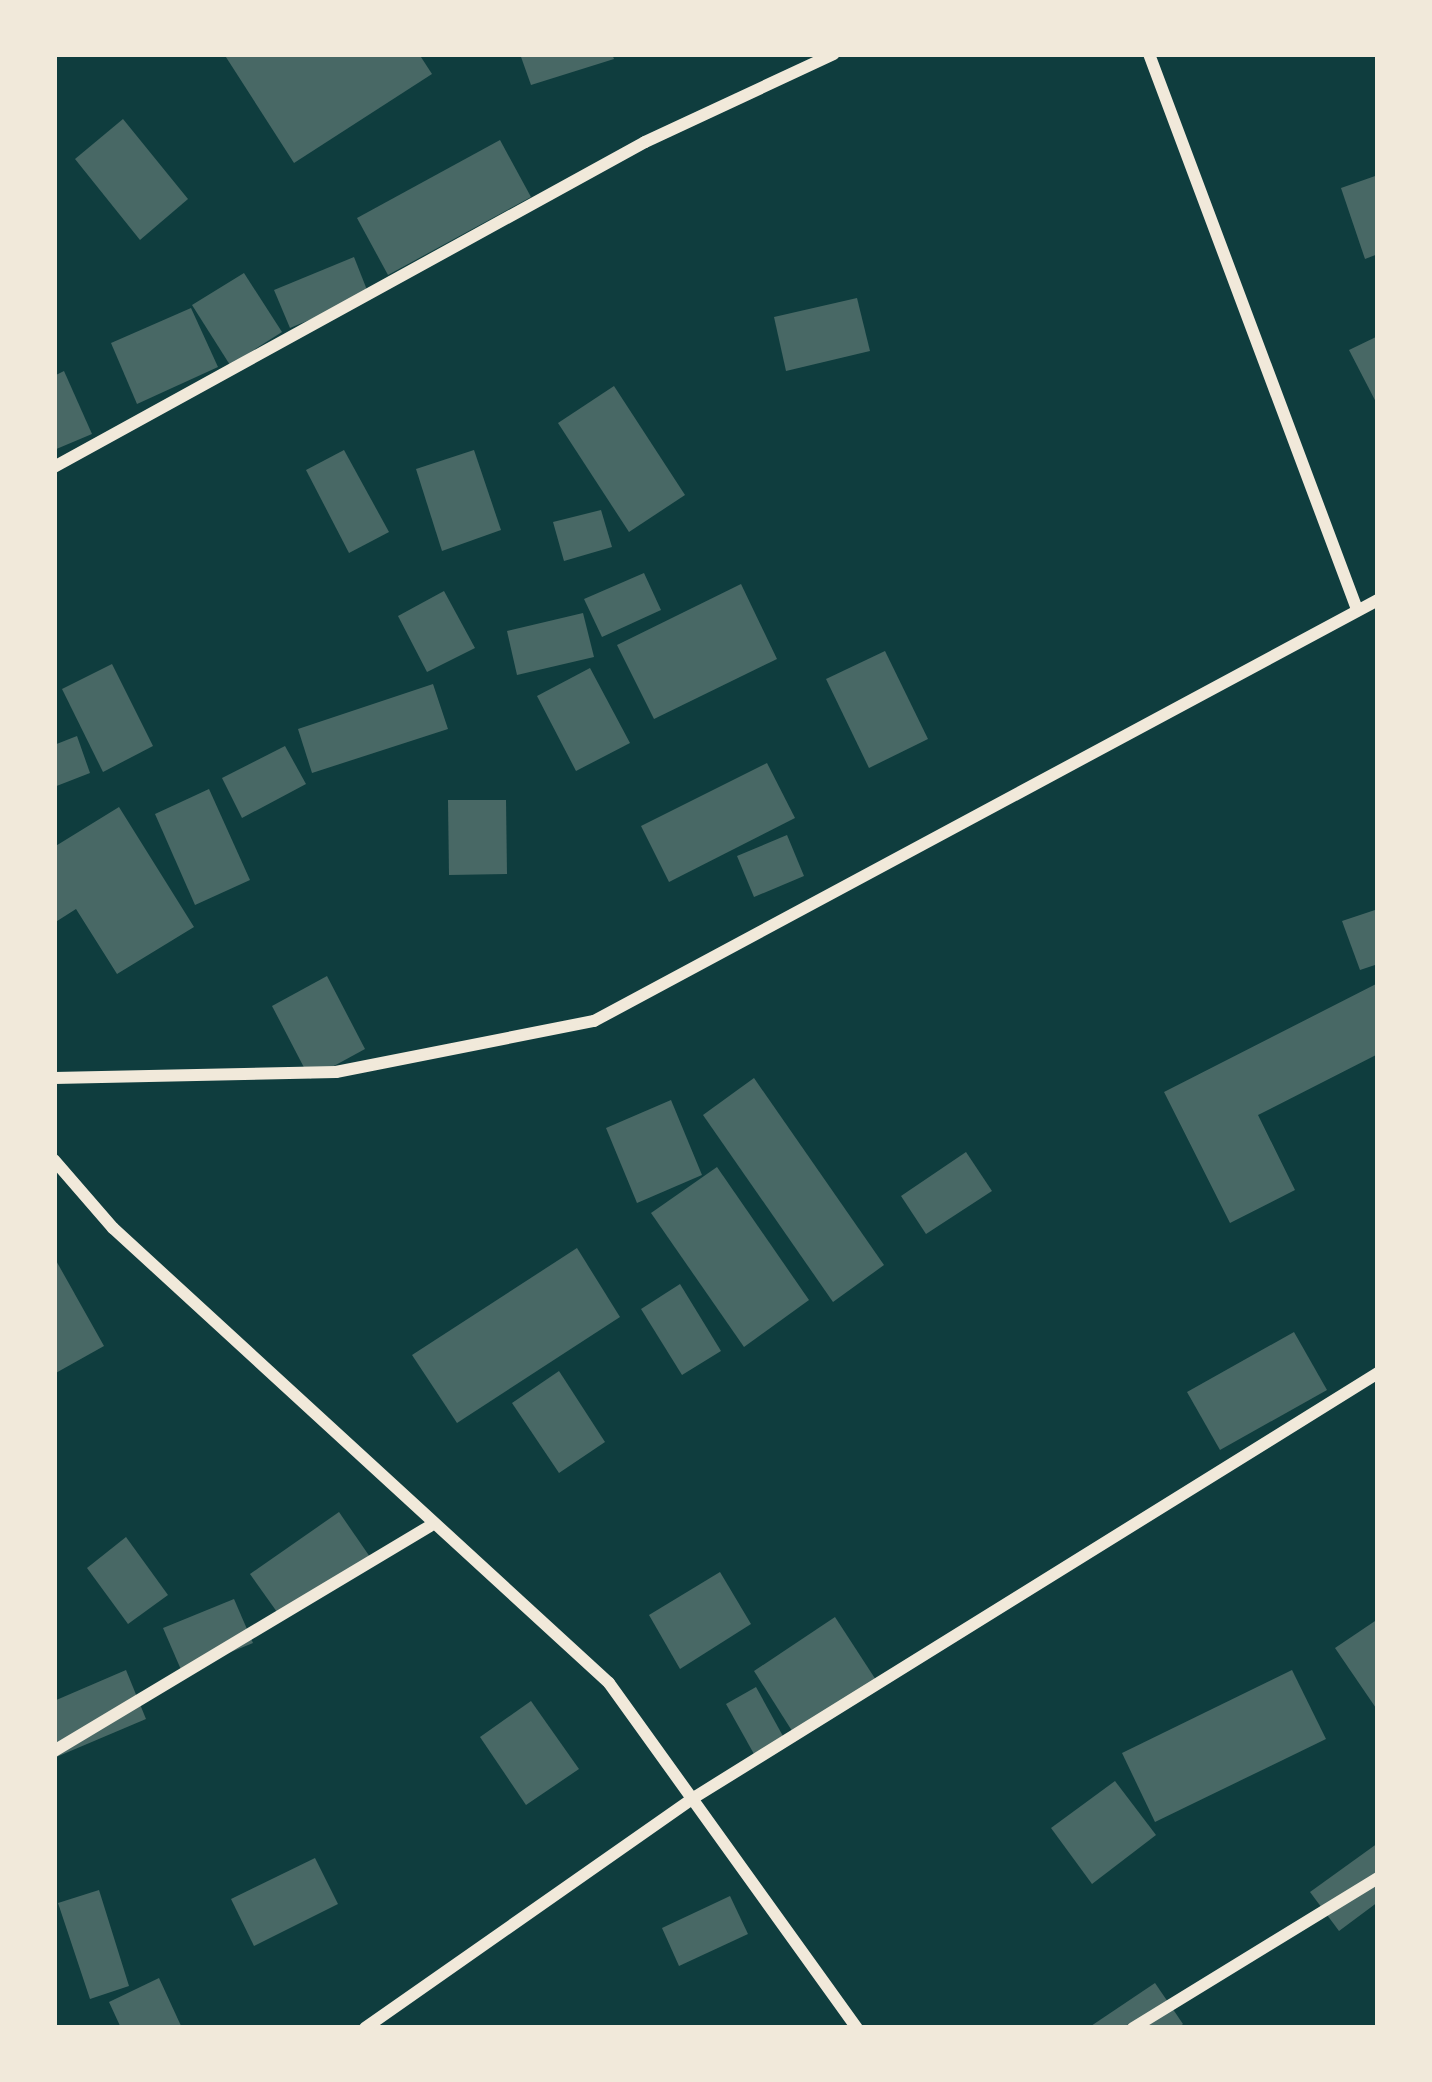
<!DOCTYPE html>
<html>
<head>
<meta charset="utf-8">
<style>
	body { margin:0 }
	#map { position:relative; width:1432px; height:2082px; overflow:hidden; background:#0f3d3e; font-family:Roboto,sans-serif }
	div>[style] { position:absolute }
	.building>* { inset:0; background:#486865 }
	.minor>* { height:12px; margin:-6px; padding:0 6px; transform-origin:6px; border-radius:6px; background:#f1e9da }
	span { translate:-50% -50%; white-space:nowrap; text-align:center; line-height:1.15; -webkit-text-stroke:12px #f1e9da; paint-order:stroke }
	.frame { position:absolute; inset:0; border:57px solid #f1e9da; pointer-events:none }
</style>
</head>
<body>
<div id="map">
	<div class="building">
		<div style="clip-path:polygon(224px 54px,419px 54px,432px 74px,294px 163px)"></div>
		<div style="clip-path:polygon(520px 54px,612px 54px,614px 59px,531px 85px)"></div>
		<div style="clip-path:polygon(123px 119px,188px 199px,140px 240px,75px 159px)"></div>
		<div style="clip-path:polygon(500px 140px,531px 197px,388px 275px,357px 218px)"></div>
		<div style="clip-path:polygon(1378px 175px,1378px 254px,1365px 259px,1341px 188px)"></div>
		<div style="clip-path:polygon(354px 257px,369px 295px,290px 328px,274px 290px)"></div>
		<div style="clip-path:polygon(244px 273px,282px 332px,230px 365px,192px 305px)"></div>
		<div style="clip-path:polygon(857px 298px,870px 351px,786px 371px,774px 317px)"></div>
		<div style="clip-path:polygon(191px 308px,218px 367px,137px 404px,111px 343px)"></div>
		<div style="clip-path:polygon(1378px 336px,1378px 406px,1349px 350px)"></div>
		<div style="clip-path:polygon(64px 371px,92px 434px,54px 450px,54px 376px)"></div>
		<div style="clip-path:polygon(614px 386px,685px 495px,629px 532px,558px 423px)"></div>
		<div style="clip-path:polygon(344px 450px,389px 532px,349px 553px,306px 470px)"></div>
		<div style="clip-path:polygon(474px 450px,501px 530px,442px 551px,416px 469px)"></div>
		<div style="clip-path:polygon(601px 510px,612px 547px,564px 561px,553px 522px)"></div>
		<div style="clip-path:polygon(644px 573px,661px 610px,602px 637px,584px 599px)"></div>
		<div style="clip-path:polygon(741px 584px,777px 659px,654px 719px,617px 645px)"></div>
		<div style="clip-path:polygon(444px 591px,475px 648px,427px 672px,398px 616px)"></div>
		<div style="clip-path:polygon(583px 613px,594px 657px,517px 675px,507px 631px)"></div>
		<div style="clip-path:polygon(885px 651px,928px 739px,869px 768px,826px 679px)"></div>
		<div style="clip-path:polygon(112px 664px,153px 746px,103px 772px,62px 689px)"></div>
		<div style="clip-path:polygon(590px 668px,630px 743px,576px 771px,537px 696px)"></div>
		<div style="clip-path:polygon(433px 684px,448px 729px,312px 773px,298px 729px)"></div>
		<div style="clip-path:polygon(77px 736px,90px 773px,54px 787px,54px 745px)"></div>
		<div style="clip-path:polygon(285px 746px,306px 784px,242px 818px,222px 778px)"></div>
		<div style="clip-path:polygon(767px 763px,795px 818px,669px 882px,641px 826px)"></div>
		<div style="clip-path:polygon(209px 789px,250px 880px,195px 905px,155px 814px)"></div>
		<div style="clip-path:polygon(448px 800px,506px 800px,507px 874px,449px 875px)"></div>
		<div style="clip-path:polygon(119px 807px,194px 927px,117px 974px,76px 909px,54px 923px,54px 847px)"></div>
		<div style="clip-path:polygon(787px 835px,804px 876px,754px 897px,737px 856px)"></div>
		<div style="clip-path:polygon(1378px 909px,1378px 964px,1360px 970px,1342px 921px)"></div>
		<div style="clip-path:polygon(327px 976px,365px 1049px,310px 1079px,272px 1006px)"></div>
		<div style="clip-path:polygon(1378px 983px,1378px 1054px,1258px 1115px,1295px 1190px,1230px 1223px,1164px 1092px)"></div>
		<div style="clip-path:polygon(754px 1078px,884px 1265px,833px 1302px,703px 1115px)"></div>
		<div style="clip-path:polygon(671px 1100px,702px 1175px,637px 1203px,606px 1128px)"></div>
		<div style="clip-path:polygon(966px 1152px,992px 1191px,926px 1234px,901px 1196px)"></div>
		<div style="clip-path:polygon(717px 1167px,809px 1300px,744px 1347px,651px 1213px)"></div>
		<div style="clip-path:polygon(577px 1248px,620px 1317px,457px 1423px,412px 1355px)"></div>
		<div style="clip-path:polygon(54px 1257px,104px 1346px,54px 1374px)"></div>
		<div style="clip-path:polygon(680px 1284px,721px 1351px,682px 1375px,641px 1309px)"></div>
		<div style="clip-path:polygon(1294px 1332px,1327px 1390px,1220px 1450px,1187px 1392px)"></div>
		<div style="clip-path:polygon(559px 1371px,605px 1442px,559px 1473px,512px 1403px)"></div>
		<div style="clip-path:polygon(339px 1512px,370px 1557px,282px 1619px,250px 1574px)"></div>
		<div style="clip-path:polygon(126px 1537px,168px 1595px,128px 1624px,87px 1568px)"></div>
		<div style="clip-path:polygon(720px 1572px,751px 1624px,680px 1669px,649px 1615px)"></div>
		<div style="clip-path:polygon(234px 1599px,253px 1643px,182px 1672px,163px 1628px)"></div>
		<div style="clip-path:polygon(835px 1617px,876px 1680px,794px 1734px,754px 1671px)"></div>
		<div style="clip-path:polygon(1378px 1619px,1378px 1711px,1335px 1648px)"></div>
		<div style="clip-path:polygon(126px 1670px,146px 1719px,54px 1758px,54px 1701px)"></div>
		<div style="clip-path:polygon(1292px 1670px,1326px 1739px,1155px 1822px,1122px 1753px)"></div>
		<div style="clip-path:polygon(756px 1687px,784px 1738px,754px 1754px,726px 1704px)"></div>
		<div style="clip-path:polygon(531px 1701px,579px 1769px,526px 1805px,480px 1737px)"></div>
		<div style="clip-path:polygon(1115px 1781px,1156px 1835px,1092px 1884px,1051px 1828px)"></div>
		<div style="clip-path:polygon(1378px 1843px,1378px 1902px,1339px 1931px,1310px 1892px)"></div>
		<div style="clip-path:polygon(315px 1858px,338px 1904px,254px 1946px,231px 1899px)"></div>
		<div style="clip-path:polygon(99px 1890px,129px 1986px,90px 1999px,58px 1903px)"></div>
		<div style="clip-path:polygon(730px 1896px,748px 1934px,679px 1966px,662px 1928px)"></div>
		<div style="clip-path:polygon(159px 1978px,182px 2028px,121px 2028px,109px 2002px)"></div>
		<div style="clip-path:polygon(1155px 1983px,1183px 2024px,1178px 2028px,1088px 2028px)"></div>
	</div>
	<div class="minor">
		<div style="left:1149px;top:54px;width:593px;rotate:69.46deg"></div>
		<div style="left:54px;top:467px;width:674px;rotate:-28.81deg"></div>
		<div style="left:645px;top:142px;width:208px;rotate:-25deg"></div>
		<div style="left:54px;top:1078px;width:282px;rotate:-1.2deg"></div>
		<div style="left:336px;top:1072px;width:263px;rotate:-11.2deg"></div>
		<div style="left:594px;top:1021px;width:890px;rotate:-28.24deg"></div>
		<div style="left:54px;top:1160px;width:90px;rotate:49.1deg"></div>
		<div style="left:113px;top:1228px;width:673px;rotate:42.53deg"></div>
		<div style="left:609px;top:1683px;width:425px;rotate:54.3deg"></div>
		<div style="left:54px;top:1751px;width:438px;rotate:-30.9deg"></div>
		<div style="left:365px;top:2028px;width:403px;rotate:-35deg"></div>
		<div style="left:695px;top:1797px;width:804px;rotate:-31.83deg"></div>
		<div style="left:1133px;top:2028px;width:287px;rotate:-31.5deg"></div>
	</div>
	<div class="frame"></div>
</div>
</body>
</html>
